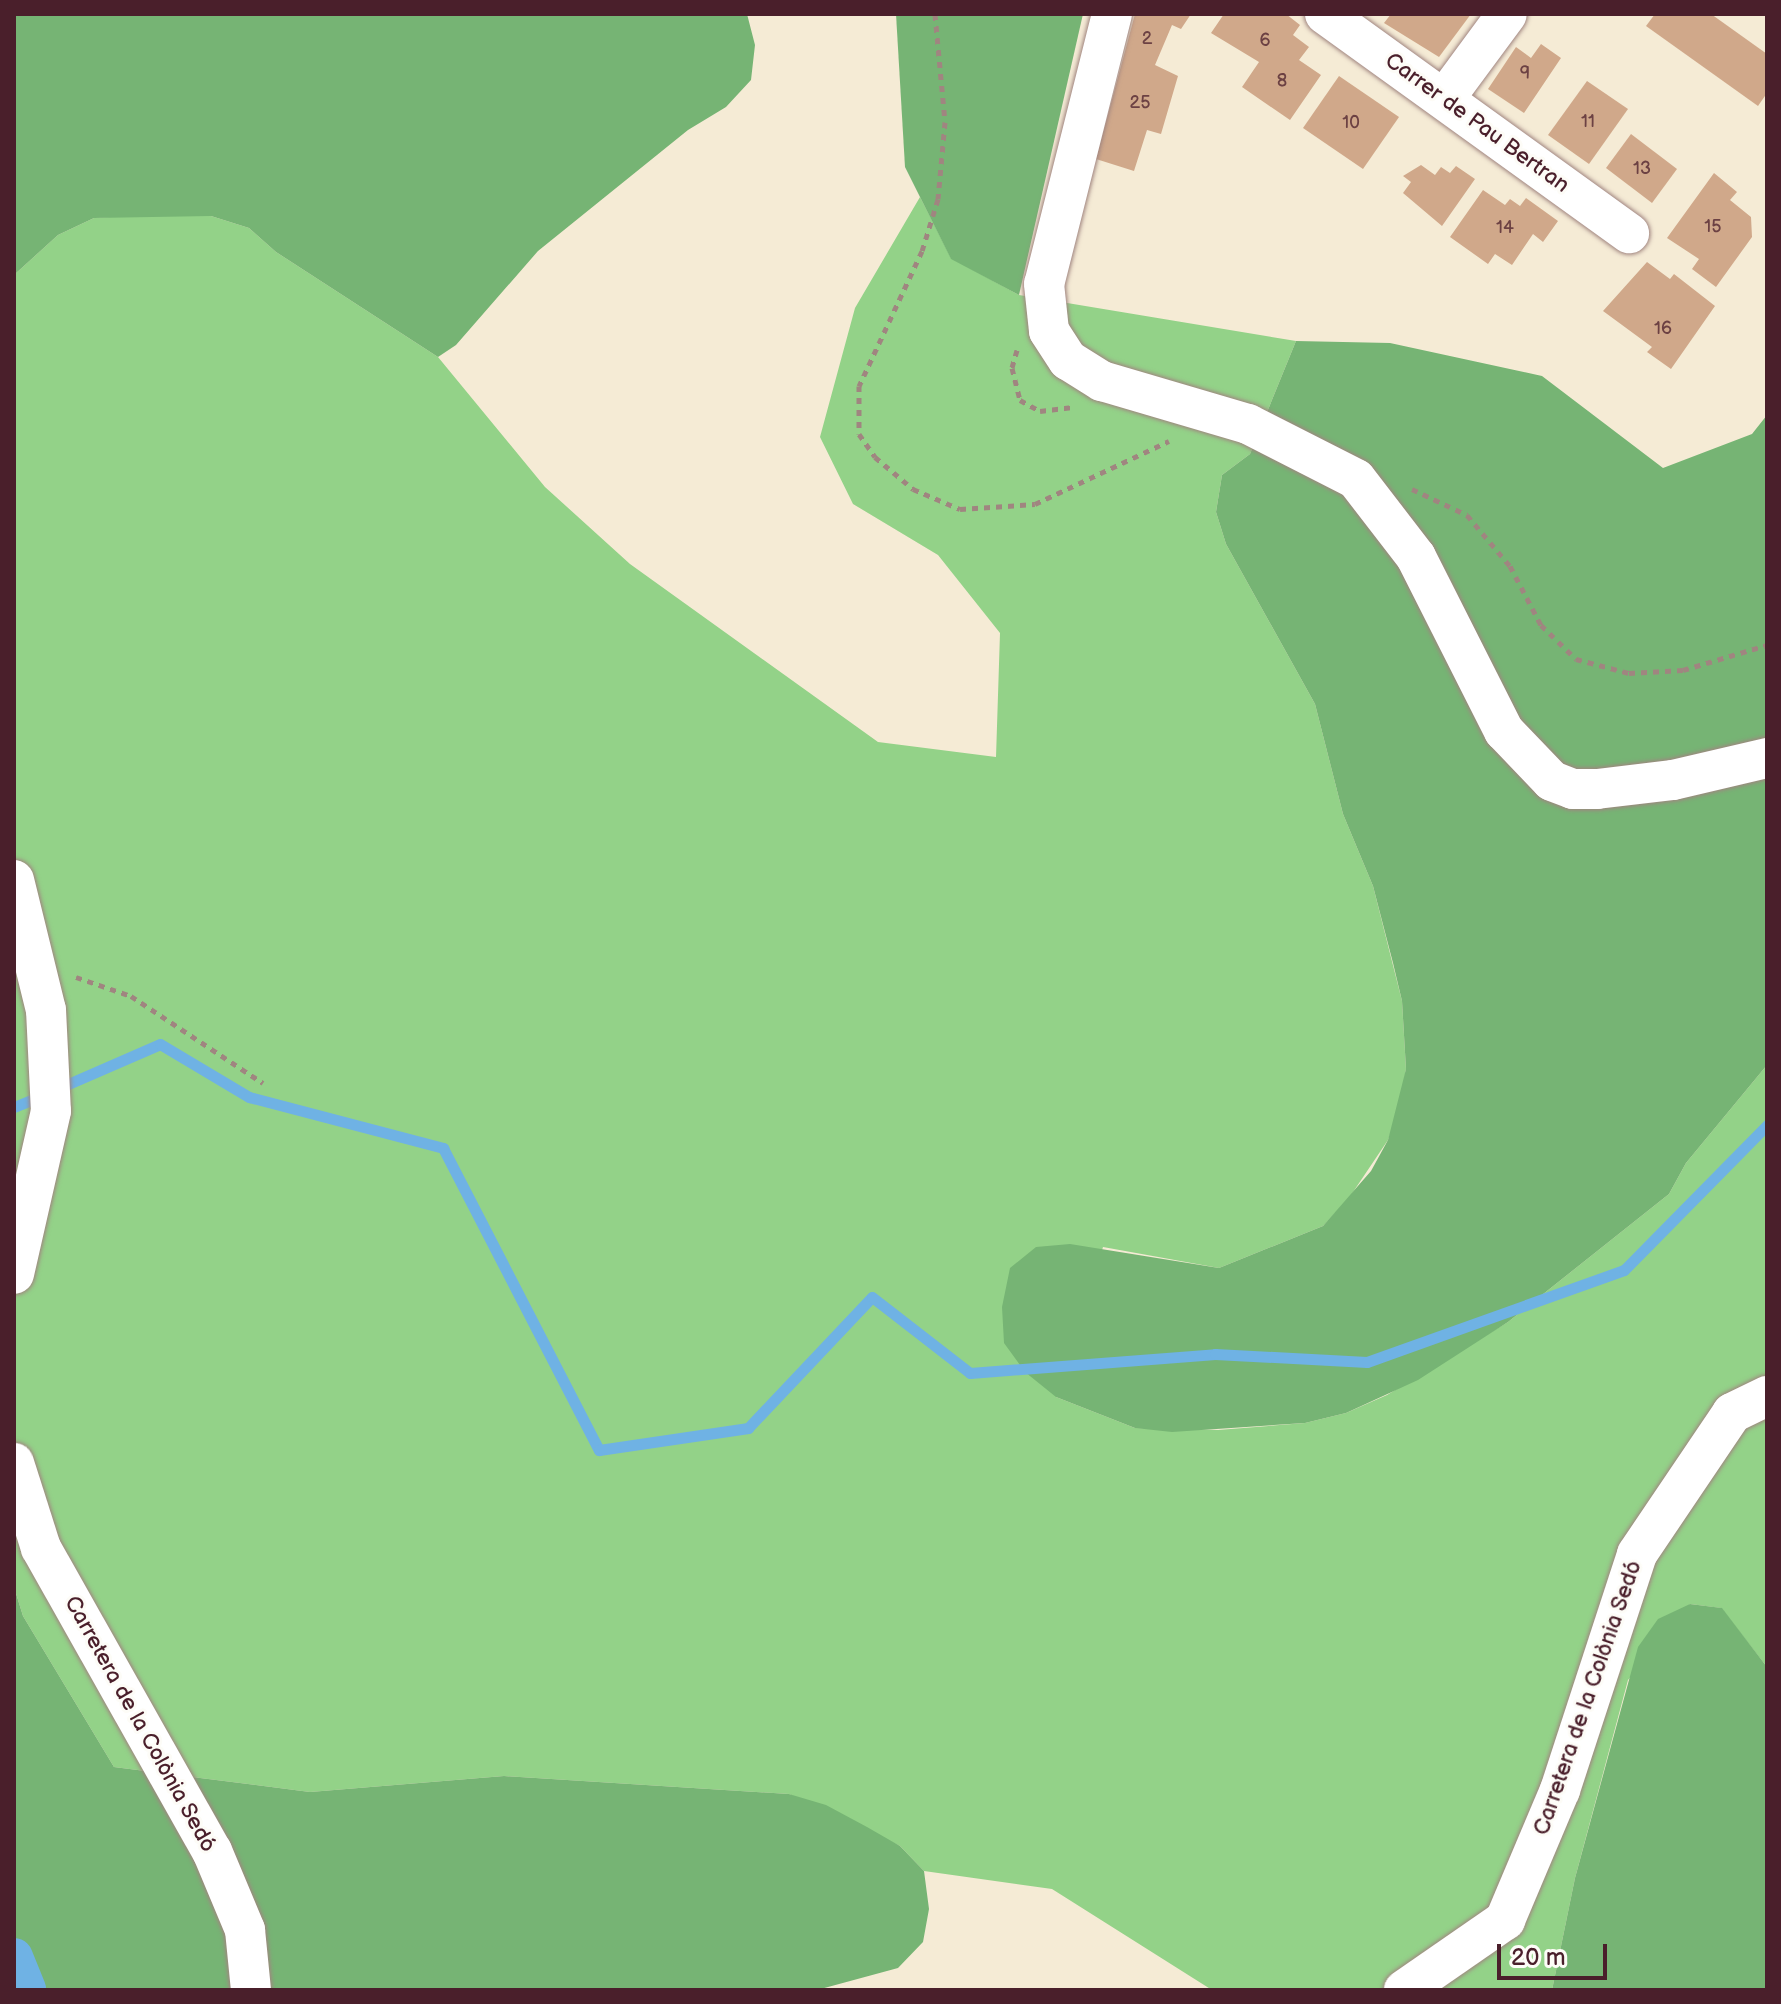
<!DOCTYPE html>
<html>
<head>
<meta charset="utf-8">
<style>
	body { margin:0 }
	#map { position:relative; width:1781px; height:2004px; overflow:hidden; background:#f5ebd5; font-family:"Balsamiq Sans",sans-serif }
	div>[style] { position:absolute }
	.green>* { inset:0; background:#93d288 }
	.forest>* { inset:0; background:#76b474 }
	.stream>* { height:11px; margin:-5.5px; padding:0 5.5px; transform-origin:5.5px; border-radius:5.5px; background:#6fb2e4 }
	.canal>* { height:38px; margin:-19px; padding:0 19px; transform-origin:19px; border-radius:19px; background:#6fb2e4 }
	.building>* { inset:0; background:#d0a88a }
	.path>* { height:5px; margin-top:-2.5px; transform-origin:0; background:repeating-linear-gradient(90deg,#a08580 0 6px,transparent 0 12px) }
	.roads { filter:drop-shadow(0 0 2px #a08580) drop-shadow(0 0 2px #a08580) }
	.street>* { height:40px; margin:-20px; padding:0 20px; transform-origin:20px; border-radius:20px; background:#fff }
	span { translate:-50% -50%; white-space:nowrap; text-align:center; line-height:1.15; -webkit-text-stroke:6px #fdfcf7; paint-order:stroke }
	.number-label { font-size:18px; color:#6c4143 }
	.number-label span { -webkit-text-stroke-width:0 }
	.street-label { font-size:22px; color:#4a1f2b }
	.frame { position:absolute; inset:0; border:16px solid #4a1f2b; pointer-events:none }
	.scale { position:absolute; left:1497px; top:1944px; width:110px; height:36px; box-sizing:border-box; border:4px solid #4a1f2b; border-top:0; padding-left:10px; font-size:24px; line-height:28px; white-space:nowrap; color:#4a1f2b; -webkit-text-stroke:6px #fdfcf7; paint-order:stroke }
</style>
</head>
<body>
<div id="map">
	<div class="green">
		<div style="clip-path:polygon(920px 197px,951px 258px,1019px 295px,1296px 341px,1250px 454px,1222px 475px,1216px 512px,1226px 544px,1315px 704px,1343px 814px,1373px 886px,1402px 1001px,1406px 1069px,1400px 1106px,1388px 1140px,1349px 1198px,1323px 1226px,1219px 1268px,1103px 1247px,1056px 1397px,1135px 1428px,1218px 1430px,1305px 1423px,1346px 1413px,1387px 1395px,1508px 1322px,1669px 1194px,1686px 1163px,1767px 1065px,1767px 1667px,1721px 1608px,1690px 1604px,1628px 1680px,1575px 1878px,1552px 1990px,1212px 1990px,1052px 1889px,924px 1871px,900px 1846px,789px 1794px,504px 1776px,310px 1792px,114px 1767px,23px 1616px,14px 1587px,14px 275px,58px 235px,94px 218px,172px 213px,211px 216px,249px 228px,276px 252px,438px 357px,545px 487px,630px 564px,878px 742px,996px 757px,1000px 633px,938px 555px,853px 504px,820px 437px,855px 308px)"></div>
	</div>
	<div class="forest">
		<div style="clip-path:polygon(14px 14px,747px 14px,755px 45px,751px 80px,726px 107px,688px 130px,538px 251px,456px 345px,438px 357px,276px 252px,249px 228px,211px 216px,94px 218px,58px 235px,14px 275px)"></div>
		<div style="clip-path:polygon(896px 14px,1083px 14px,1019px 295px,951px 259px,905px 167px)"></div>
		<div style="clip-path:polygon(1296px 341px,1390px 343px,1542px 376px,1663px 468px,1752px 434px,1767px 415px,1767px 1065px,1686px 1163px,1669px 1194px,1508px 1322px,1418px 1380px,1346px 1413px,1305px 1423px,1172px 1432px,1135px 1428px,1056px 1397px,1025px 1372px,1004px 1343px,1002px 1307px,1010px 1268px,1036px 1247px,1070px 1244px,1219px 1268px,1323px 1226px,1371px 1171px,1388px 1140px,1406px 1069px,1402px 1001px,1393px 963px,1373px 886px,1343px 814px,1315px 704px,1226px 544px,1216px 512px,1222px 475px,1250px 454px)"></div>
		<div style="clip-path:polygon(14px 1587px,23px 1616px,114px 1767px,310px 1792px,504px 1776px,789px 1794px,826px 1805px,867px 1827px,900px 1846px,924px 1871px,929px 1909px,923px 1942px,898px 1968px,817px 1990px,14px 1990px)"></div>
		<div style="clip-path:polygon(1690px 1604px,1722px 1608px,1767px 1667px,1767px 1990px,1552px 1990px,1575px 1878px,1638px 1647px,1658px 1619px)"></div>
	</div>
	<div class="stream">
		<div style="left:59px;top:1088px;width:110px;rotate:-23.5deg"></div>
		<div style="left:160px;top:1044px;width:104px;rotate:30.8deg"></div>
		<div style="left:249px;top:1097px;width:201px;rotate:14.7deg"></div>
		<div style="left:443px;top:1148px;width:340px;rotate:62.7deg"></div>
		<div style="left:599px;top:1450px;width:151px;rotate:-8.4deg"></div>
		<div style="left:748px;top:1428px;width:180px;rotate:-46.6deg"></div>
		<div style="left:872px;top:1297px;width:124px;rotate:37.8deg"></div>
		<div style="left:970px;top:1373px;width:246px;rotate:-4.4deg"></div>
		<div style="left:1215px;top:1354px;width:152px;rotate:3deg"></div>
		<div style="left:1367px;top:1362px;width:273px;rotate:-19.7deg"></div>
		<div style="left:1624px;top:1270px;width:204px;rotate:-45.4deg"></div>
		<div style="left:14px;top:1107px;width:31px;rotate:-22deg"></div>
	</div>
	<div class="canal">
		<div style="left:14px;top:1957px;width:35px;rotate:68deg"></div>
	</div>
	<div class="building">
		<div style="clip-path:polygon(1135px 14px,1191px 14px,1181px 29px,1172px 25px,1155px 65px,1178px 76px,1161px 134px,1147px 130px,1134px 171px,1096px 159px)"></div>
		<div style="clip-path:polygon(1224px 14px,1286px 14px,1300px 25px,1293px 35px,1309px 47px,1299px 60px,1321px 75px,1290px 120px,1242px 87px,1259px 62px,1211px 33px)"></div>
		<div style="clip-path:polygon(1391px 14px,1471px 14px,1439px 57px,1384px 23px)"></div>
		<div style="clip-path:polygon(1655px 14px,1711px 14px,1767px 54px,1767px 93px,1758px 106px,1646px 26px)"></div>
		<div style="clip-path:polygon(1541px 44px,1561px 58px,1524px 113px,1488px 89px,1516px 47px,1531px 58px)"></div>
		<div style="clip-path:polygon(1339px 76px,1399px 117px,1363px 169px,1303px 128px)"></div>
		<div style="clip-path:polygon(1587px 81px,1628px 109px,1589px 164px,1548px 135px)"></div>
		<div style="clip-path:polygon(1631px 134px,1677px 169px,1652px 203px,1606px 168px)"></div>
		<div style="clip-path:polygon(1421px 165px,1435px 175px,1441px 167px,1450px 173px,1456px 166px,1475px 179px,1442px 226px,1403px 193px,1411px 182px,1403px 176px)"></div>
		<div style="clip-path:polygon(1714px 173px,1737px 192px,1730px 200px,1751px 217px,1752px 237px,1716px 287px,1692px 269px,1699px 259px,1667px 238px)"></div>
		<div style="clip-path:polygon(1483px 190px,1505px 205px,1510px 199px,1520px 206px,1526px 198px,1558px 221px,1543px 242px,1533px 234px,1512px 265px,1495px 254px,1488px 264px,1450px 237px)"></div>
		<div style="clip-path:polygon(1647px 262px,1670px 279px,1674px 274px,1715px 306px,1671px 369px,1647px 352px,1652px 347px,1603px 311px)"></div>
	</div>
	<div class="path">
		<div style="left:935px;top:14px;width:108px;rotate:84.7deg"></div>
		<div style="left:945px;top:122px;width:77px;rotate:95.2deg"></div>
		<div style="left:938px;top:199px;width:54px;rotate:107.1deg"></div>
		<div style="left:922px;top:251px;width:149px;rotate:115deg"></div>
		<div style="left:859px;top:386px;width:48px;rotate:90deg"></div>
		<div style="left:859px;top:434px;width:28px;rotate:55deg"></div>
		<div style="left:875px;top:457px;width:50px;rotate:40.1deg"></div>
		<div style="left:913px;top:489px;width:51px;rotate:23.1deg"></div>
		<div style="left:960px;top:509px;width:75px;rotate:-3.8deg"></div>
		<div style="left:1035px;top:504px;width:148px;rotate:-25.2deg"></div>
		<div style="left:1017px;top:350px;width:19px;rotate:106deg"></div>
		<div style="left:1012px;top:368px;width:33px;rotate:76deg"></div>
		<div style="left:1020px;top:400px;width:23px;rotate:29deg"></div>
		<div style="left:1040px;top:411px;width:31px;rotate:-7deg"></div>
		<div style="left:1412px;top:489px;width:61px;rotate:25.3deg"></div>
		<div style="left:1467px;top:515px;width:67px;rotate:49.9deg"></div>
		<div style="left:1510px;top:566px;width:67px;rotate:62.3deg"></div>
		<div style="left:1541px;top:625px;width:49px;rotate:44.2deg"></div>
		<div style="left:1576px;top:659px;width:55px;rotate:14.8deg"></div>
		<div style="left:1629px;top:673px;width:54px;rotate:-3.2deg"></div>
		<div style="left:1683px;top:670px;width:88px;rotate:-16.6deg"></div>
		<div style="left:76px;top:977px;width:58px;rotate:19.1deg"></div>
		<div style="left:131px;top:996px;width:158px;rotate:33.4deg"></div>
	</div>
	<div class="roads">
		<div class="street">
			<div style="left:1112px;top:14px;width:278px;rotate:104.1deg"></div>
			<div style="left:1044px;top:284px;width:47px;rotate:83.9deg"></div>
			<div style="left:1049px;top:331px;width:35px;rotate:57deg"></div>
			<div style="left:1068px;top:360px;width:40px;rotate:32deg"></div>
			<div style="left:1102px;top:381px;width:152px;rotate:16.4deg"></div>
			<div style="left:1248px;top:424px;width:121px;rotate:27deg"></div>
			<div style="left:1356px;top:479px;width:98px;rotate:52.4deg"></div>
			<div style="left:1416px;top:557px;width:195px;rotate:63.2deg"></div>
			<div style="left:1504px;top:731px;width:69px;rotate:46.2deg"></div>
			<div style="left:1552px;top:781px;width:22px;rotate:21deg"></div>
			<div style="left:1573px;top:789px;width:24px"></div>
			<div style="left:1597px;top:789px;width:77px;rotate:-6.8deg"></div>
			<div style="left:1673px;top:780px;width:97px;rotate:-13.2deg"></div>
			<div style="left:1325px;top:14px;width:375px;rotate:35.8deg"></div>
			<div style="left:1445px;top:98px;width:104px;rotate:-53.6deg"></div>
			<div style="left:14px;top:880px;width:134px;rotate:76.2deg"></div>
			<div style="left:46px;top:1010px;width:101px;rotate:87.2deg"></div>
			<div style="left:51px;top:1111px;width:167px;rotate:102.8deg"></div>
			<div style="left:14px;top:1463px;width:89px;rotate:72.4deg"></div>
			<div style="left:41px;top:1548px;width:348px;rotate:60.6deg"></div>
			<div style="left:212px;top:1851px;width:86px;rotate:67.3deg"></div>
			<div style="left:245px;top:1930px;width:60px;rotate:84.3deg"></div>
			<div style="left:1404px;top:1990px;width:123px;rotate:-34.7deg"></div>
			<div style="left:1505px;top:1920px;width:141px;rotate:-67.1deg"></div>
			<div style="left:1560px;top:1790px;width:248px;rotate:-71.9deg"></div>
			<div style="left:1637px;top:1554px;width:170px;rotate:-56deg"></div>
			<div style="left:1732px;top:1413px;width:39px;rotate:-26deg"></div>
		</div>
	</div>
	<div class="number-label">
		<span style="left:1147px;top:39px">2</span>
		<span style="left:1265px;top:41px">6</span>
		<span style="left:1525px;top:74px">9</span>
		<span style="left:1282px;top:81px">8</span>
		<span style="left:1140px;top:103px">25</span>
		<span style="left:1588px;top:122px">11</span>
		<span style="left:1351px;top:123px">10</span>
		<span style="left:1642px;top:169px">13</span>
		<span style="left:1713px;top:227px">15</span>
		<span style="left:1505px;top:228px">14</span>
		<span style="left:1663px;top:329px">16</span>
	</div>
	<div class="street-label">
		<span style="left:1477px;top:123px;rotate:36deg">Carrer de Pau Bertran</span>
		<span style="left:1588px;top:1698px;rotate:-71deg">Carretera de la Colònia Sedó</span>
		<span style="left:140px;top:1724px;rotate:61deg">Carretera de la Colònia Sedó</span>
	</div>
	<div class="frame"></div>
	<div class="scale">20 m</div>
</div>
</body>
</html>
